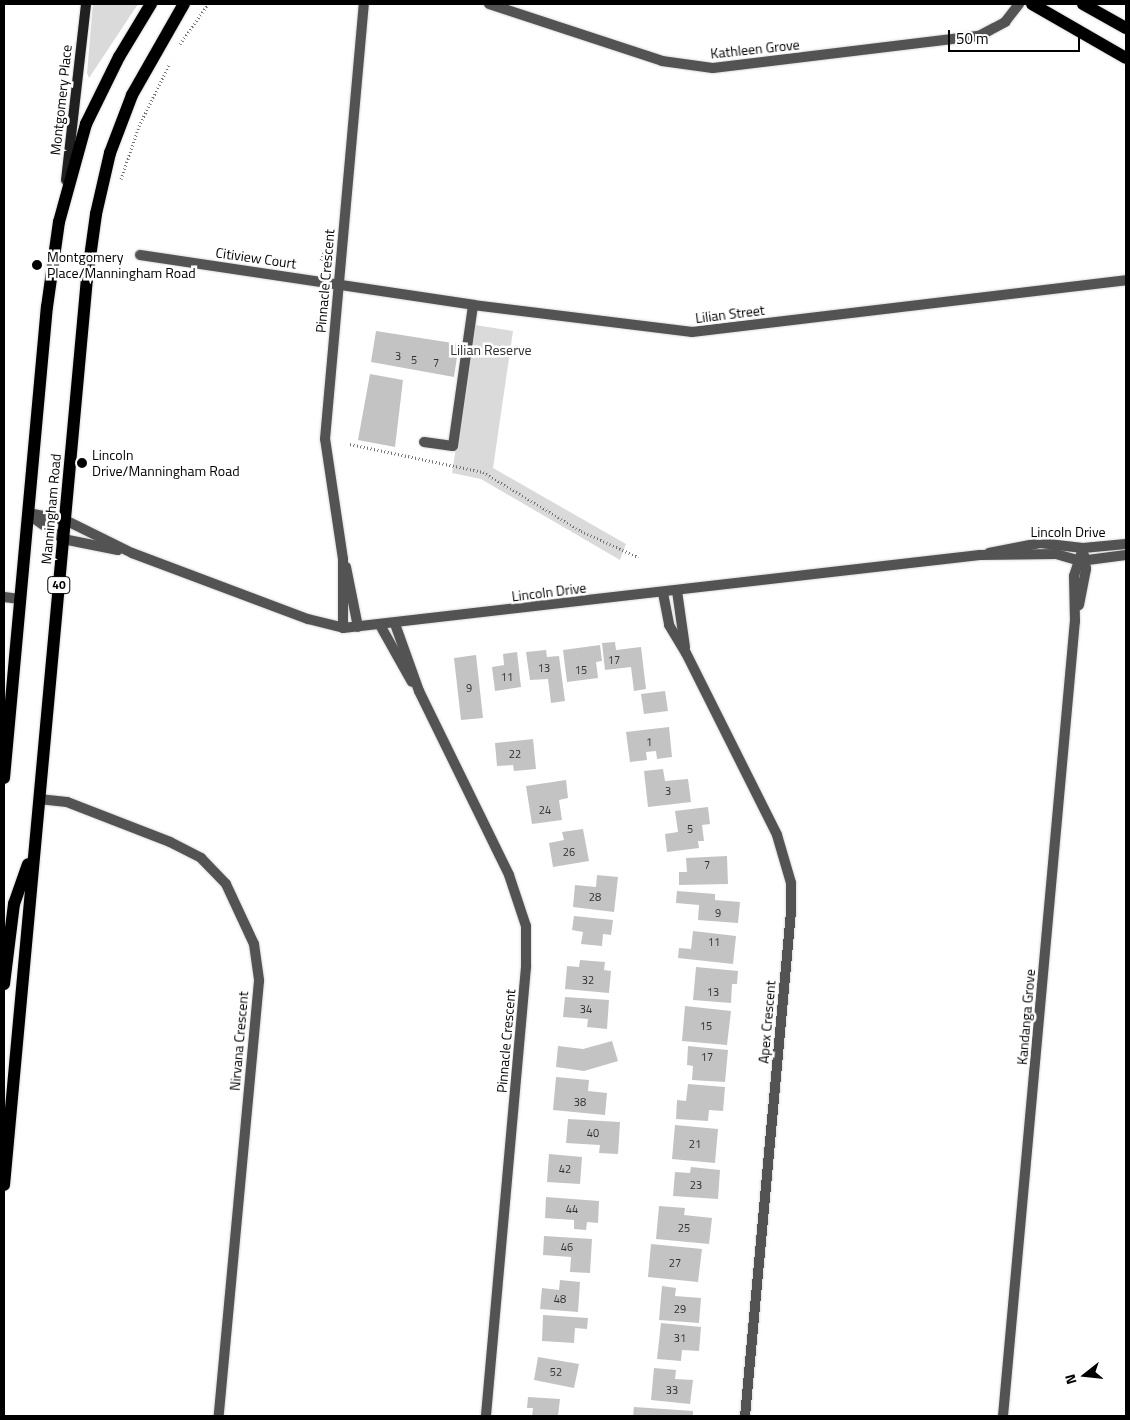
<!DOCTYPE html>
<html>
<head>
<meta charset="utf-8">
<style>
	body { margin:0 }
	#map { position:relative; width:1130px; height:1420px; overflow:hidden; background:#fff; font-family:"Titillium Web",sans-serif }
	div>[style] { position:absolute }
	.green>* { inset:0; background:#dadada }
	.building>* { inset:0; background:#c3c3c3 }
	.path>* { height:3px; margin-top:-1.5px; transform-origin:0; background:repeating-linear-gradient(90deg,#757575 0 1px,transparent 0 3.5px) }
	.roads { filter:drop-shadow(0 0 1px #dbdbdb) drop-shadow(0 0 1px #dbdbdb) }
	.lane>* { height:10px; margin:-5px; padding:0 5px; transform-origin:5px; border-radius:5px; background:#535353 }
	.street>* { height:10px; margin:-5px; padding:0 5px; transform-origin:5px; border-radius:5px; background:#535353 }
	.secondary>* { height:10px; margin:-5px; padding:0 5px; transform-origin:5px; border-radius:5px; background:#202020 }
	.primary>* { height:12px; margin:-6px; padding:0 6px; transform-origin:6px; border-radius:6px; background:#000 }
	.dots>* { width:14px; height:14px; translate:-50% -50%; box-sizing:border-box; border:2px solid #fff; border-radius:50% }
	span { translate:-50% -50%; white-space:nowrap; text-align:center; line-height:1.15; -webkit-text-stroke:5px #fff; paint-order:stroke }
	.number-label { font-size:11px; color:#313131 }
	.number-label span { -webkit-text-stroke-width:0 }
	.shield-label span { padding:1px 4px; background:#fff; border:1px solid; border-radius:4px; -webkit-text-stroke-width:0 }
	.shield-label { font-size:12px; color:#000; font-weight:700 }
	.street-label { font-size:14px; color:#000 }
	.poi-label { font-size:14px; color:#000 }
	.left { translate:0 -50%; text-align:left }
	.park-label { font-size:14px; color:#313131 }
	.frame { position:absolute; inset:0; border:5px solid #000; pointer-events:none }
	.north { position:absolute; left:1060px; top:1350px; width:50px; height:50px; -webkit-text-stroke:4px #fff; paint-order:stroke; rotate:254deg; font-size:14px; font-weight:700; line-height:20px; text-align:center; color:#000 }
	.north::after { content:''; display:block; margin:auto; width:18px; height:22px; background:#000; clip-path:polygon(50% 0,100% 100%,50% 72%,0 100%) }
	.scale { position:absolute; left:948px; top:30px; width:132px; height:22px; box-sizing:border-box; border:2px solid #000; border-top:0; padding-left:6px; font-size:15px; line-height:18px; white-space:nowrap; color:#000; -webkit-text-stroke:4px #fff; paint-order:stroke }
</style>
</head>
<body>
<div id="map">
	<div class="green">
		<div style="clip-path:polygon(93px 4px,138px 4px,89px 78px,87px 73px)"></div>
		<div style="clip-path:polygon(475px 325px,513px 331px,493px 468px,626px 544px,620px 560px,481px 479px,452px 473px)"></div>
	</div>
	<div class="building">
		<div style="clip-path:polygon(376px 331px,459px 344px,454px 377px,371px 362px)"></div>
		<div style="clip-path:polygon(370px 374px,403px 380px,395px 447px,358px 440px)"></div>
		<div style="clip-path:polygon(615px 642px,616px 650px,641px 647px,646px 689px,634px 691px,631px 667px,605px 670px,602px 643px)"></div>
		<div style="clip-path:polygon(600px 645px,602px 661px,596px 662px,598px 678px,567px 682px,563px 650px)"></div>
		<div style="clip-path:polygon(546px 650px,547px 657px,559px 656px,565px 701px,551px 703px,548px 679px,530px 680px,526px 652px)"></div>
		<div style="clip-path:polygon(517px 652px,521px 687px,495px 691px,492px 667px,504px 665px,503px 654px)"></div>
		<div style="clip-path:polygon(476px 655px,483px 718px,461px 720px,454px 658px)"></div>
		<div style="clip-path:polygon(665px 691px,668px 711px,644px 714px,641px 694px)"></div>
		<div style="clip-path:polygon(669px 727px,672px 757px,657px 759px,656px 751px,646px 752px,647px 760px,630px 762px,626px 732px)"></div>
		<div style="clip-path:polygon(533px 739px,536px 769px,514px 771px,513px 765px,497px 766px,495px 743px)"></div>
		<div style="clip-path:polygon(663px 769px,665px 781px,688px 779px,691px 802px,648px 807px,644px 771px)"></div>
		<div style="clip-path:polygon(566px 780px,568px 798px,559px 800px,562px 820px,532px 824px,526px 786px)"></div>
		<div style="clip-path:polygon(708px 807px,710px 824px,702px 825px,704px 841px,698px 841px,699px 848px,667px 852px,665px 834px,678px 832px,675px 811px)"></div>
		<div style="clip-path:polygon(583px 829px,589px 861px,553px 867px,549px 843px,564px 840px,562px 832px)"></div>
		<div style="clip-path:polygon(727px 856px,728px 884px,679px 885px,679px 872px,687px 872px,686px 858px)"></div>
		<div style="clip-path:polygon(597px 875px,618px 877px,614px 912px,573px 907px,575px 885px,596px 887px)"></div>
		<div style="clip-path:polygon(677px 891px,715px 894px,715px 900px,740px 902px,738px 923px,698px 920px,699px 905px,676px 903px)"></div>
		<div style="clip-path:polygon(574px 916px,613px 920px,611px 935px,603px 934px,602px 946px,581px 944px,583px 932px,572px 930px)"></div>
		<div style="clip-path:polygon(693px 931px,736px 936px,733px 964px,678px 958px,679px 948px,691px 949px)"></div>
		<div style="clip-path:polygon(580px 960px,605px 962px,604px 970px,611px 971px,609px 993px,565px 989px,567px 966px,579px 967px)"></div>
		<div style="clip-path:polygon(696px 967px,738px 971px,737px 984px,732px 984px,731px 1003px,693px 1000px)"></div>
		<div style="clip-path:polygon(565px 997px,609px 1000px,607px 1029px,587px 1027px,588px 1019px,563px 1017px)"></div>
		<div style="clip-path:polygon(685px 1006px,731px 1011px,727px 1045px,682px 1041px)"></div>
		<div style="clip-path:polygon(612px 1041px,618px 1061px,584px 1071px,556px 1067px,558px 1046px,583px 1049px)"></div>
		<div style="clip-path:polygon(688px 1046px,728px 1050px,725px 1082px,692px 1080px,693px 1066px,687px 1065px)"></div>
		<div style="clip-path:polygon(556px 1077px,589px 1080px,588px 1091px,607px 1093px,605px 1115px,553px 1110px)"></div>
		<div style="clip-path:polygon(688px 1084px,725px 1087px,723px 1111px,709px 1110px,708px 1121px,676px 1119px,677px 1100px,686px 1101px)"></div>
		<div style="clip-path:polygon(568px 1119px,620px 1122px,618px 1154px,599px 1153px,600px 1145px,566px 1143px)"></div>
		<div style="clip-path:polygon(675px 1125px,718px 1129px,715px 1163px,672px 1159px)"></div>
		<div style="clip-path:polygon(549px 1154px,582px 1157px,580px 1184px,547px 1182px)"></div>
		<div style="clip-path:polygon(691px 1167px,720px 1170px,718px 1199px,673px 1196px,675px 1172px,690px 1173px)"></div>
		<div style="clip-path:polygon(546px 1197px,599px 1201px,598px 1223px,587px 1222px,586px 1230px,574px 1229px,574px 1220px,545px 1218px)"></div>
		<div style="clip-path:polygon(659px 1206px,685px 1208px,684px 1215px,712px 1218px,709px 1244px,656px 1239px)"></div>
		<div style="clip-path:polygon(544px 1236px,592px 1239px,590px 1273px,570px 1272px,571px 1257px,543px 1255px)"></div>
		<div style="clip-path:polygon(651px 1244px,702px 1249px,698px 1282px,648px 1277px)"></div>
		<div style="clip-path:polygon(560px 1280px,580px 1282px,578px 1312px,540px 1309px,542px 1288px,559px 1290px)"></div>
		<div style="clip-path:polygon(662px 1286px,676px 1288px,675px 1296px,701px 1298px,699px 1323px,659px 1320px)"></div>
		<div style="clip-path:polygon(543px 1315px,588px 1318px,587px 1329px,575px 1328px,574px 1343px,542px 1341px)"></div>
		<div style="clip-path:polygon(661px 1323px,701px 1327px,699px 1351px,682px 1350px,681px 1361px,657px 1359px)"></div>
		<div style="clip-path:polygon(538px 1357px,579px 1364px,574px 1388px,534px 1380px)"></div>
		<div style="clip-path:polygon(654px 1368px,676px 1370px,675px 1379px,693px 1380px,690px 1404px,651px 1400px)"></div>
		<div style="clip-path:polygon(528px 1397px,560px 1399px,558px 1416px,532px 1416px,533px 1408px,527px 1408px)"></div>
		<div style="clip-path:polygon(634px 1407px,693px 1411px,693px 1416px,633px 1416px)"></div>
	</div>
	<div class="path">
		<div style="left:180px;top:44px;width:49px;rotate:-55deg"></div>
		<div style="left:121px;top:179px;width:56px;rotate:-71.2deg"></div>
		<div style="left:139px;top:126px;width:70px;rotate:-63.8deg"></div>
		<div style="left:321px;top:260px;width:15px;rotate:-67deg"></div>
		<div style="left:350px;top:444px;width:136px;rotate:11.9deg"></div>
		<div style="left:483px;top:472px;width:114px;rotate:31deg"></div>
		<div style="left:581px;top:531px;width:63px;rotate:24.5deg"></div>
	</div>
	<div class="roads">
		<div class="lane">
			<div style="left:424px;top:442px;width:29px;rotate:8deg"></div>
			<div style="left:453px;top:446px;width:142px;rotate:-81.9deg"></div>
		</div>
		<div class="street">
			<div style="left:489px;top:4px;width:182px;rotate:18.2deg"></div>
			<div style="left:662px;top:61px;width:51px;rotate:7.8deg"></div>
			<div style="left:713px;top:68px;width:268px;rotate:-6.9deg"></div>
			<div style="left:979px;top:36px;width:30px;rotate:-28deg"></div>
			<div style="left:1005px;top:22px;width:23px;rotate:-52deg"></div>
			<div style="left:140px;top:255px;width:337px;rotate:8.5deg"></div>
			<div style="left:473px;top:305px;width:221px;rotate:7deg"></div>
			<div style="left:692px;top:332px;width:437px;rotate:-6.8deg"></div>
			<div style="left:28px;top:513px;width:38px;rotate:11deg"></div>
			<div style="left:65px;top:520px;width:75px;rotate:26.2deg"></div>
			<div style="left:132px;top:553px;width:188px;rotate:20.6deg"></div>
			<div style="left:308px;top:619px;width:36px;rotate:14deg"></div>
			<div style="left:343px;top:628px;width:641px;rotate:-6.54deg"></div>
			<div style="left:980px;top:555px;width:76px;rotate:-0.8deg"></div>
			<div style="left:1056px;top:554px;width:25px;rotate:16deg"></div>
			<div style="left:1080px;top:561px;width:46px;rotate:-7.4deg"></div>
			<div style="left:29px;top:515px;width:42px;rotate:35.2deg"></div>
			<div style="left:63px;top:539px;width:56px;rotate:11.3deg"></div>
			<div style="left:989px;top:553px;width:52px;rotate:-11.1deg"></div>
			<div style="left:1040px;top:543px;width:43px;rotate:6.6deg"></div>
			<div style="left:1083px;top:548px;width:43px;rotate:-5.3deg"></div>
			<div style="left:346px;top:567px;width:61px;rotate:78.7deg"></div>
			<div style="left:677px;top:591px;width:57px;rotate:81.9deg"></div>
			<div style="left:663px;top:593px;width:33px;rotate:79deg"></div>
			<div style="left:669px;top:625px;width:33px;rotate:59deg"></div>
			<div style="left:686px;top:653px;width:203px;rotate:63.4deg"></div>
			<div style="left:777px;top:835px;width:50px;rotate:73.7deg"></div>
			<div style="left:791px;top:883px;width:29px;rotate:90deg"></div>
			<div style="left:791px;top:912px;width:506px;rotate:95.21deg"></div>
			<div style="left:4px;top:597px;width:16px;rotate:7deg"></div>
			<div style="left:1079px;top:605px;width:37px;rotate:-79deg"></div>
			<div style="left:1086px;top:569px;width:14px;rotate:-98deg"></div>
			<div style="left:395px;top:624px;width:71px;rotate:70.3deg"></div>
			<div style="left:419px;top:691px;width:205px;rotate:63.9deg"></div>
			<div style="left:509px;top:875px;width:54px;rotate:71.6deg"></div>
			<div style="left:526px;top:926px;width:41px;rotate:90deg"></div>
			<div style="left:526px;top:967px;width:451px;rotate:95.1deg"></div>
			<div style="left:380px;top:625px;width:65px;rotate:60.7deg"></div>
			<div style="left:343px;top:628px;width:69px;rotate:-90deg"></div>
			<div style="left:343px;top:559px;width:121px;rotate:-98.5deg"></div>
			<div style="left:325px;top:439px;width:437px;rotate:-84.9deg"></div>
			<div style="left:39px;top:799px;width:28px;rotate:6deg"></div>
			<div style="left:67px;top:802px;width:110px;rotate:21.2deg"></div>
			<div style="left:170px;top:842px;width:35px;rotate:27deg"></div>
			<div style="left:201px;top:858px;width:36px;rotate:46deg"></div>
			<div style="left:226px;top:884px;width:66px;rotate:65deg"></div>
			<div style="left:254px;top:944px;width:37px;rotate:82deg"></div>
			<div style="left:259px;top:981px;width:437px;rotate:95.3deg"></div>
			<div style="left:1003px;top:1416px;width:798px;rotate:-84.83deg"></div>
			<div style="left:1075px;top:621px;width:45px;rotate:-91.3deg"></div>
			<div style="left:1074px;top:576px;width:29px;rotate:-72deg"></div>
		</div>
		<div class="secondary">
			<div style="left:66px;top:180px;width:177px;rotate:-83.5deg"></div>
		</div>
		<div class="primary">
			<div style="left:1032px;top:4px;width:108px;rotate:29.9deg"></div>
			<div style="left:1083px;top:4px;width:49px;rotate:29.2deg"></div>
			<div style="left:4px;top:778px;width:473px;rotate:-84.8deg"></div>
			<div style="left:47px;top:307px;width:86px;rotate:-82deg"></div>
			<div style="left:59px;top:222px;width:102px;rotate:-74.6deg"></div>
			<div style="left:86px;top:124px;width:75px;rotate:-63.8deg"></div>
			<div style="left:119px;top:57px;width:62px;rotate:-58.9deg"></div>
			<div style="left:4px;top:984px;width:81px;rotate:-82.9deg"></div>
			<div style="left:14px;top:904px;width:42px;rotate:-70.7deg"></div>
			<div style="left:4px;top:1185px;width:910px;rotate:-84.77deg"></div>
			<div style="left:87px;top:279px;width:66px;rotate:-82.1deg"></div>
			<div style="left:96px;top:214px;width:63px;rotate:-77.1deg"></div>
			<div style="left:110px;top:153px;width:62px;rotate:-69.2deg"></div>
			<div style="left:132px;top:95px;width:105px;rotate:-60.3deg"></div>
		</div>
	</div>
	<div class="dots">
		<div style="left:37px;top:265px;background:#000"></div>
		<div style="left:82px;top:463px;background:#000"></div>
	</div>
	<div class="number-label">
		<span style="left:398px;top:356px">3</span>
		<span style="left:414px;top:360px">5</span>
		<span style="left:436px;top:363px">7</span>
		<span style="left:614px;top:660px">17</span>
		<span style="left:544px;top:668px">13</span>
		<span style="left:581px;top:670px">15</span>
		<span style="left:507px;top:677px">11</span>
		<span style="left:469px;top:688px">9</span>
		<span style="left:649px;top:742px">1</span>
		<span style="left:515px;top:754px">22</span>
		<span style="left:668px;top:791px">3</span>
		<span style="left:545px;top:810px">24</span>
		<span style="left:690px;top:829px">5</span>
		<span style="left:569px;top:852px">26</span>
		<span style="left:707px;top:865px">7</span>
		<span style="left:595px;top:897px">28</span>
		<span style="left:718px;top:913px">9</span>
		<span style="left:714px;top:942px">11</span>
		<span style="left:588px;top:980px">32</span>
		<span style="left:713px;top:992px">13</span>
		<span style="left:586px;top:1009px">34</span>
		<span style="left:706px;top:1026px">15</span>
		<span style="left:707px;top:1057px">17</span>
		<span style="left:580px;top:1102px">38</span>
		<span style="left:593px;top:1133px">40</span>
		<span style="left:695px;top:1144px">21</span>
		<span style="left:565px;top:1169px">42</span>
		<span style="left:696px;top:1185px">23</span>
		<span style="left:572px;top:1209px">44</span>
		<span style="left:684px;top:1228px">25</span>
		<span style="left:567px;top:1247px">46</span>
		<span style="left:675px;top:1263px">27</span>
		<span style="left:560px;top:1299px">48</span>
		<span style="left:680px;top:1309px">29</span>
		<span style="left:680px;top:1338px">31</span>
		<span style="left:556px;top:1372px">52</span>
		<span style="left:672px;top:1390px">33</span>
	</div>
	<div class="shield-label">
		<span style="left:59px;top:585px">40</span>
	</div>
	<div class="street-label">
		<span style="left:755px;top:49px;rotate:-6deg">Kathleen Grove</span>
		<span style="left:61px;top:100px;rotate:-84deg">Montgomery Place</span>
		<span style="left:256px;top:258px;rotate:8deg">Citiview Court</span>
		<span style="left:325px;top:281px;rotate:-85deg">Pinnacle Crescent</span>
		<span style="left:730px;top:314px;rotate:-7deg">Lilian Street</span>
		<span style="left:51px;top:509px;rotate:-85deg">Manningham Road</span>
		<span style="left:1068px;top:532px">Lincoln Drive</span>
		<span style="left:549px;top:592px;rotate:-7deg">Lincoln Drive</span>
		<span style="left:1026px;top:1017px;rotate:-85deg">Kandanga Grove</span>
		<span style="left:767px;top:1022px;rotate:-85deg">Apex Crescent</span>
		<span style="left:239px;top:1041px;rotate:-85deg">Nirvana Crescent</span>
		<span style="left:506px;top:1041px;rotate:-85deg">Pinnacle Crescent</span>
	</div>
	<div class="poi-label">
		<span class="left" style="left:47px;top:265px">Montgomery<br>Place/Manningham Road</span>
		<span class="left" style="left:92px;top:463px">Lincoln<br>Drive/Manningham Road</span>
	</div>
	<div class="park-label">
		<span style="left:491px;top:350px">Lilian Reserve</span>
	</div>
	<div class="frame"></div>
	<div class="north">N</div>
	<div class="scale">50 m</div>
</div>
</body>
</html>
